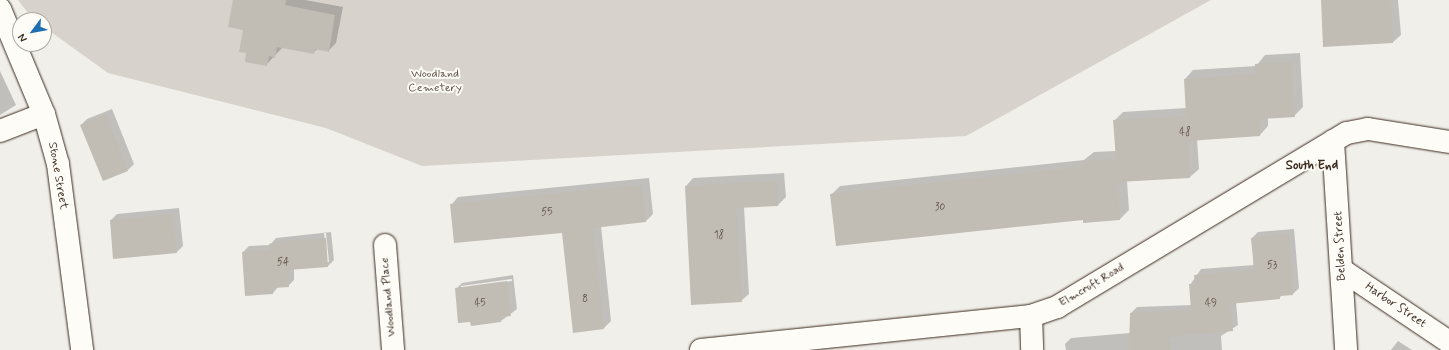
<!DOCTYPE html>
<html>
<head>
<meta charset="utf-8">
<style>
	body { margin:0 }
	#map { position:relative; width:1449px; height:350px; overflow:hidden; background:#f1efea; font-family:Mynerve,sans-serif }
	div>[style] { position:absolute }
	.green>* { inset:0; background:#d7d2cc }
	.shadow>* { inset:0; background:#0003 }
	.building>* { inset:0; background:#c1bcb4 }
	.roads { filter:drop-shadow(0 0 1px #3b2a1e) drop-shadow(0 0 1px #3b2a1e) }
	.street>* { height:22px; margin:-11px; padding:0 11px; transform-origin:11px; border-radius:11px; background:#fdfcf7 }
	span { translate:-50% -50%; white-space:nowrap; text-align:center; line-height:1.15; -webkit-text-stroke:4px #fdfcf7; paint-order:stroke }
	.number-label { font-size:10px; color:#5c4e44 }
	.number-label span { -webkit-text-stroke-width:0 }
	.park-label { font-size:12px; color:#62544a }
	.street-label { font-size:12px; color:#3b2a1e }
	.neighbourhood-label { font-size:13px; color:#3b2a1e; font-weight:700 }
	.north { position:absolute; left:12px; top:12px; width:40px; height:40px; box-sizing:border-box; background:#fdfcf7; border:1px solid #afa8a0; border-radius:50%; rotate:238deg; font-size:11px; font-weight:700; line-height:16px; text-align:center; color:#3b2a1e }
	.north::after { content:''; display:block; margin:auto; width:14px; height:18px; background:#1f6fb2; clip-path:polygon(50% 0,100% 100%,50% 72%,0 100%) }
</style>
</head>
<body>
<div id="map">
	<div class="green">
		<div style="clip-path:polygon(18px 0,1211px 0,966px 136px,422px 166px,326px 128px,108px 73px,44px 27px,44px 20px,32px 18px)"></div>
	</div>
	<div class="shadow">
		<div style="clip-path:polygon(234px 0,305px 0,343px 7px,336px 43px,329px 50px,318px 48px,314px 52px,283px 47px,266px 65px,248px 53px,244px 29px)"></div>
		<div style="clip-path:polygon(1322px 0,1398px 0,1401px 35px,1393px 42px)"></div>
		<div style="clip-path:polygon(1300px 53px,1303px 107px,1294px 116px,1268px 117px,1268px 126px,1260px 135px,1197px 139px,1199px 169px,1190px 177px,1127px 181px,1129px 210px,1120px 219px,1084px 219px,831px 195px,840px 186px,1084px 160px,1094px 152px,1116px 151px,1114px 121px,1123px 112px,1186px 108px,1185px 79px,1193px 70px,1256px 66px,1265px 55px)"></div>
		<div style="clip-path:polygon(0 71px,16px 105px,0 115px)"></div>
		<div style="clip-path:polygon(112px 109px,134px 164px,128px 170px,81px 125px,87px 119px)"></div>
		<div style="clip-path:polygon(784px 173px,786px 197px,778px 205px,744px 207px,749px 294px,741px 301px,686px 186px,693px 178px)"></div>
		<div style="clip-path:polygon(649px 178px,653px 214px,646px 221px,601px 226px,611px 321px,604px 328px,574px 331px,563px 232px,451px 205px,458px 197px)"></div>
		<div style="clip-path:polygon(179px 208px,183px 246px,177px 252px,111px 220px,117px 214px)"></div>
		<div style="clip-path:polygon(1294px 229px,1299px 288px,1293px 294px,1282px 295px,1279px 298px,1236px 302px,1238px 325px,1221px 336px,1222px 350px,1066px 350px,1065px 344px,1071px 338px,1130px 333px,1131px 313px,1137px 307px,1192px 305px,1190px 285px,1201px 269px,1254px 265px,1252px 238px,1258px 232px)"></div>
		<div style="clip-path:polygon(evenodd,331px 232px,334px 260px,328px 266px,294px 269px,294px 280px,288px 286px,279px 286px,273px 293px,243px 252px,249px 246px,270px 245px,276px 238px,331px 232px,324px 233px,326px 233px,329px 262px,327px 262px,324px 233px)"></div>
		<div style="clip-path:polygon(evenodd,513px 275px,517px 309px,501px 321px,471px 321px,456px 289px,462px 283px,513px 275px,512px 279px,512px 281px,461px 288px,461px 286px,512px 279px)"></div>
		<div style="clip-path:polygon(1398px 341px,1412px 350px,1391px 350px)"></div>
	</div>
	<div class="building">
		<div style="clip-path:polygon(233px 0,286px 0,285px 5px,335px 15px,329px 52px,315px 49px,314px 54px,277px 47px,275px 58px,269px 56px,267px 66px,245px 62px,246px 53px,239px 52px,243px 30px,228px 27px)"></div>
		<div style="clip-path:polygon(1321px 0,1391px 0,1393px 43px,1323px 47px)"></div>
		<div style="clip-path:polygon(1291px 62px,1295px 117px,1259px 119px,1260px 136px,1188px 141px,1190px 178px,1118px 182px,1120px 220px,1083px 223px,1083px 220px,836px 246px,830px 194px,1080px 167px,1079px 163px,1085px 161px,1116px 159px,1113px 120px,1186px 116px,1184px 79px,1255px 74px,1255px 64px)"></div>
		<div style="clip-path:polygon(106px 114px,128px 171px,103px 181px,80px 125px)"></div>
		<div style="clip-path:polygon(777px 181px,778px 206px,736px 208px,742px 302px,691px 305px,685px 186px)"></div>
		<div style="clip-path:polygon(642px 185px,646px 222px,593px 228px,604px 329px,573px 333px,562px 233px,454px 243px,450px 204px)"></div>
		<div style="clip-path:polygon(173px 214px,177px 253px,113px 259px,110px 220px)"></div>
		<div style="clip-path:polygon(1289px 234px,1293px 295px,1280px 296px,1280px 299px,1230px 304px,1233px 331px,1169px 337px,1170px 350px,1129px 350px,1130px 313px,1191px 310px,1189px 284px,1195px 284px,1194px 275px,1254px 270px,1251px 238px)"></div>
		<div style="clip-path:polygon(326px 238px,328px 267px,288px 270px,289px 287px,273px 288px,273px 294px,245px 296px,242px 252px,269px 250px,269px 244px,281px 241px)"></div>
		<div style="clip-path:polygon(507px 281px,511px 316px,501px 317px,501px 322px,471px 326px,470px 322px,458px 323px,455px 288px)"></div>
	</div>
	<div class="roads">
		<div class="street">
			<div style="left:0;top:9px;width:114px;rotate:67.3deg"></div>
			<div style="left:44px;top:114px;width:52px;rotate:74.4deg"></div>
			<div style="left:58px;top:164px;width:188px;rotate:82.6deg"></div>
			<div style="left:0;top:131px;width:47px;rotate:-21.1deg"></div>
			<div style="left:1333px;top:141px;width:209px;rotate:86.4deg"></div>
			<div style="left:385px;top:245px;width:105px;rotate:85.6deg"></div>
			<div style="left:1342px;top:270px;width:129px;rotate:33.9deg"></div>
			<div style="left:1031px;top:316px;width:34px;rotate:88deg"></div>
			<div style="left:701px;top:350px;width:332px;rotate:-5.9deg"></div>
			<div style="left:1031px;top:316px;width:28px;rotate:-19deg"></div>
			<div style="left:1057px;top:307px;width:338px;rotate:-31deg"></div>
			<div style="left:1347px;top:133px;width:21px;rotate:-11deg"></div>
			<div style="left:1368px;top:129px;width:82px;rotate:9.1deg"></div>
		</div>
	</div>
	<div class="number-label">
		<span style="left:1185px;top:133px">48</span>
		<span style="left:940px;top:208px">30</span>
		<span style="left:547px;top:213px">55</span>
		<span style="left:719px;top:236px">18</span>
		<span style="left:283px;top:263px">54</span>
		<span style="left:1272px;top:266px">53</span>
		<span style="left:585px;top:300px">8</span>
		<span style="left:480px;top:304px">45</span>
		<span style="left:1211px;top:304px">49</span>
	</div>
	<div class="park-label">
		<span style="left:435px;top:82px">Woodland<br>Cemetery</span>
	</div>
	<div class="street-label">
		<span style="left:57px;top:176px;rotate:80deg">Stone Street</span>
		<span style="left:1341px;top:246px;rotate:-93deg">Belden Street</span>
		<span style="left:1092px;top:286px;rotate:-31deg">Elmcroft Road</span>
		<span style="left:389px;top:297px;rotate:-95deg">Woodland Place</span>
		<span style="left:1395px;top:306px;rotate:34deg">Harbor Street</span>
	</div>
	<div class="neighbourhood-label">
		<span style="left:1312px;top:166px">South End</span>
	</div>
	<div class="north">N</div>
</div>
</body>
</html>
